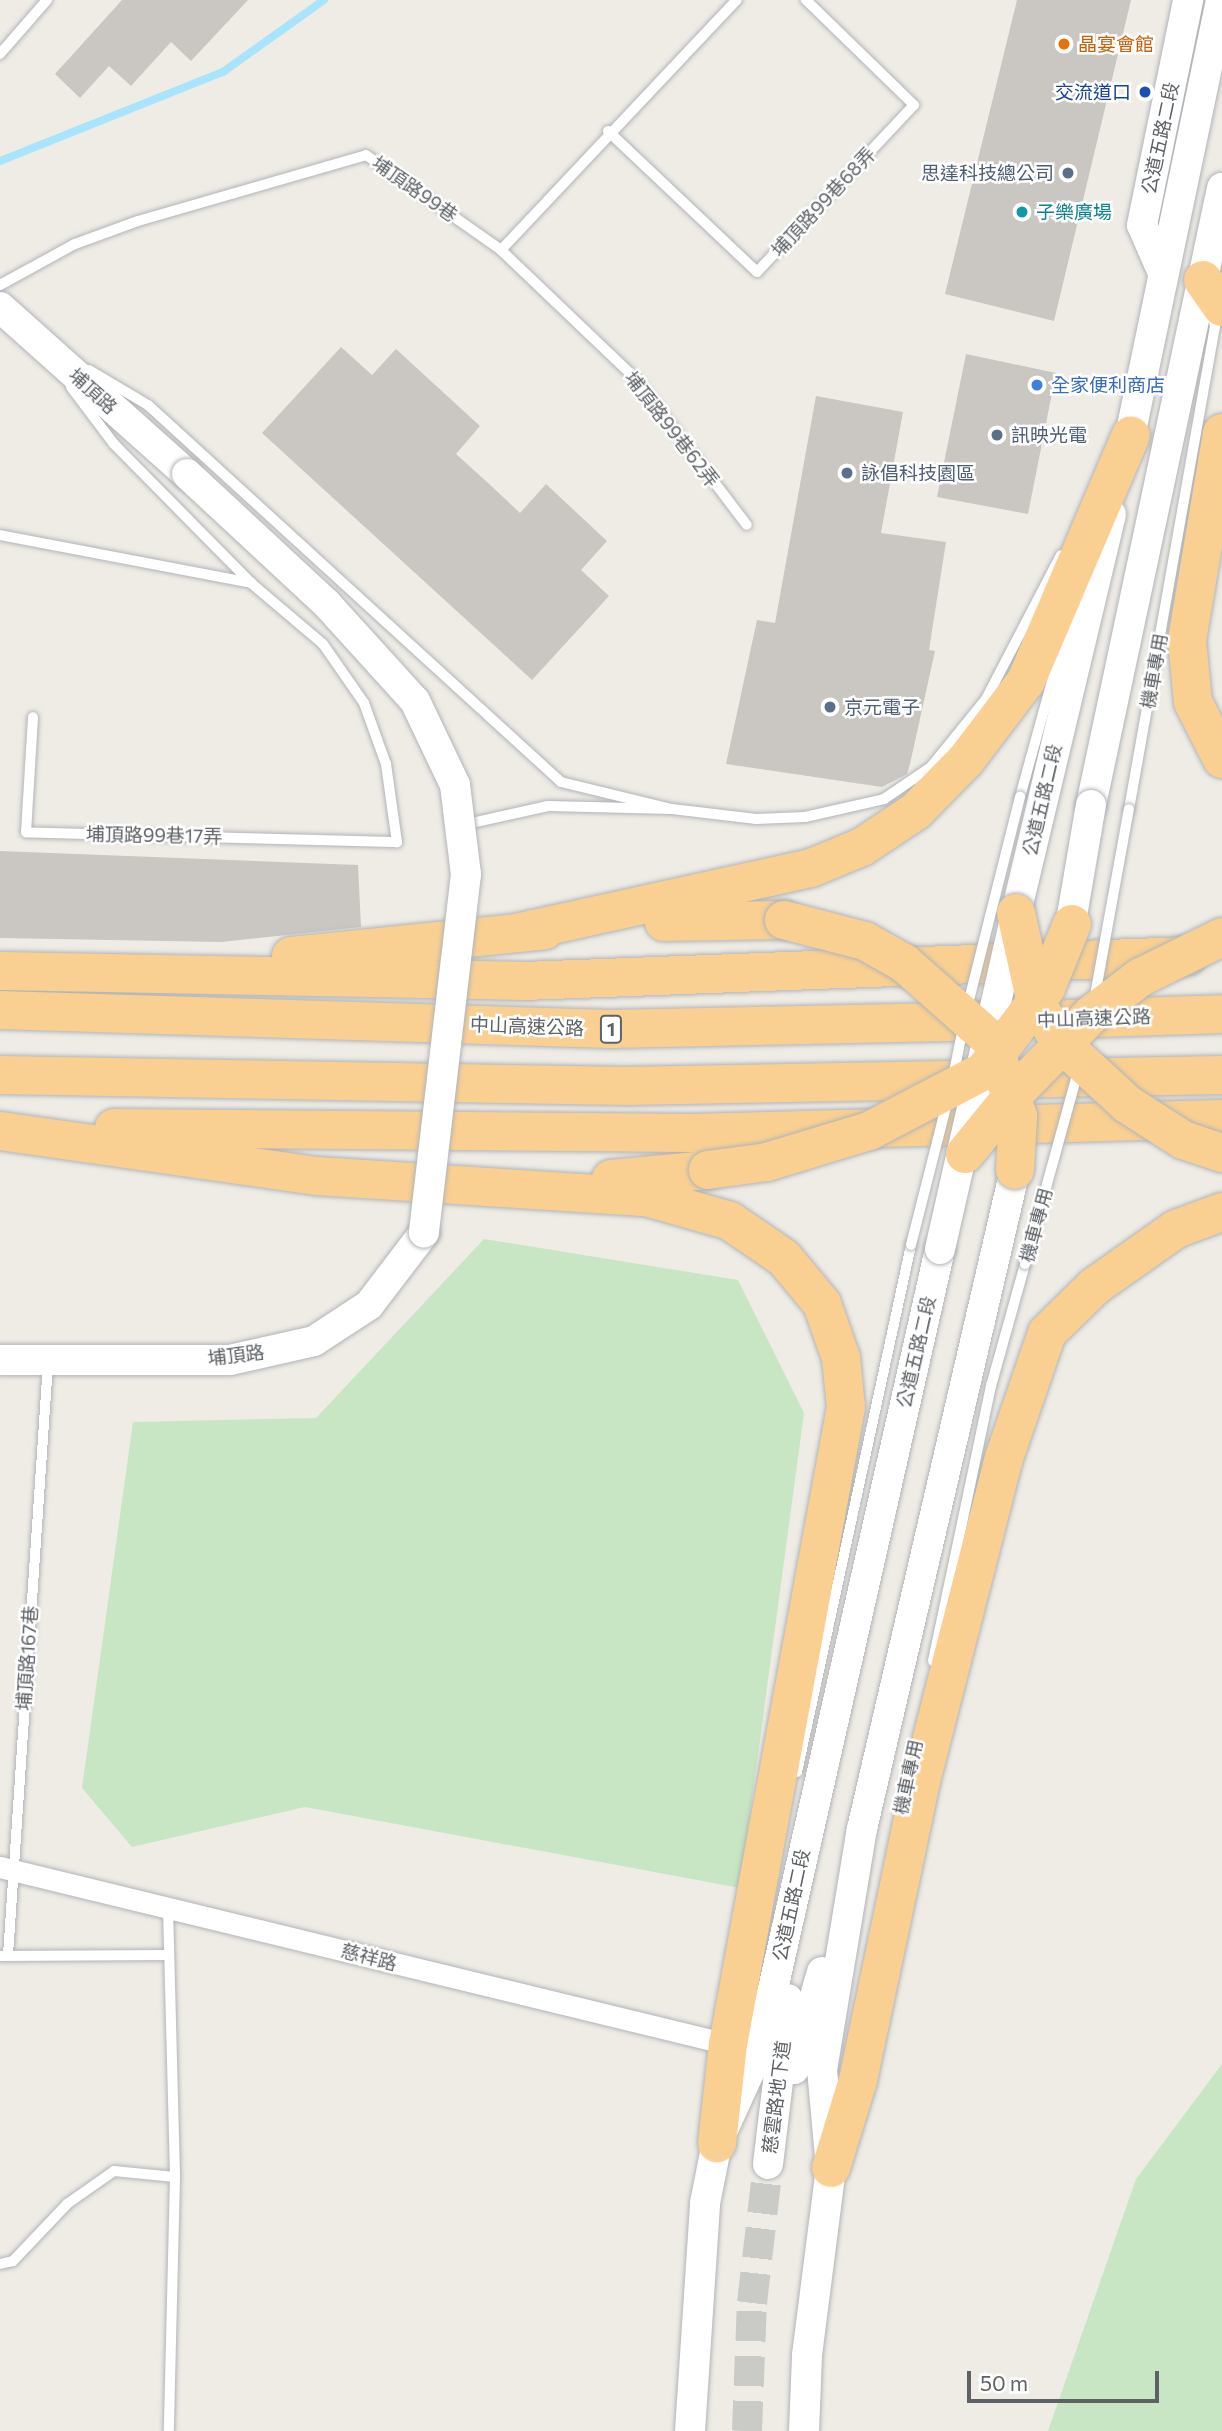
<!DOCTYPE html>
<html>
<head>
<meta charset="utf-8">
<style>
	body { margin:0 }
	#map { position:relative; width:1222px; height:2431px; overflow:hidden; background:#efece6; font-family:Commissioner,"Noto Sans TC",sans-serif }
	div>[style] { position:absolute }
	.green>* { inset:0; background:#c8e6c3 }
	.stream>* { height:8px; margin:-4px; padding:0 4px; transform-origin:4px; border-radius:4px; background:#a8e5fd }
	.building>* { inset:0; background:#cac7c3 }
	.secondary-tunnel>* { height:30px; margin-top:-15px; transform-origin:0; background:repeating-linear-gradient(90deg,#cacac6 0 30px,transparent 0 45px) }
	.roads { filter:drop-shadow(0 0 2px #b1b4b8) drop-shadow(0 0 2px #b1b4b8) }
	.lane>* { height:10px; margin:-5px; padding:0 5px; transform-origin:5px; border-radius:5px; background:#fff }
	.street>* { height:21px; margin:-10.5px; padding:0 10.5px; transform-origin:10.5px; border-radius:10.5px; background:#fff }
	.secondary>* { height:30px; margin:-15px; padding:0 15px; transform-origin:15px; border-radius:15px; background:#fff }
	.highway>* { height:38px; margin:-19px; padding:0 19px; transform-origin:19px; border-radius:19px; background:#fad092 }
	.bridges { filter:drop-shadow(0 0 2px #b1b4b8) drop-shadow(0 0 2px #b1b4b8) }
	.lane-bridge>* { height:10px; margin:-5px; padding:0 5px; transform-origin:5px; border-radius:5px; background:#fff }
	.secondary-bridge>* { height:30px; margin:-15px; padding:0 15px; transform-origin:15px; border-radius:15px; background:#fff }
	.highway-bridge>* { height:38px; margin:-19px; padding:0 19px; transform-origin:19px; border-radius:19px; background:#fad092 }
	.dots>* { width:19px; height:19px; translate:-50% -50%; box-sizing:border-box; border:4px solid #fff; border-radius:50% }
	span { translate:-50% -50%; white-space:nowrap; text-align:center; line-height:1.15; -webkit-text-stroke:5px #fff; paint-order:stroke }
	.shield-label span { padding:2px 5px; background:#fff; border:2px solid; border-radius:5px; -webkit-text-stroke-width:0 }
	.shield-label { font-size:18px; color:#5d6266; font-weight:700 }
	.food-label { font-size:19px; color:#c56008 }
	.left { translate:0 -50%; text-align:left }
	.transit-label { font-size:19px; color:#164399 }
	.right { translate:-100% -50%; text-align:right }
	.street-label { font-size:19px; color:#5d6266 }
	.service-label { font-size:19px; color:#4e5e75 }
	.culture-label { font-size:19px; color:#0d838f }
	.shop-label { font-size:19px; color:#366cbe }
	.scale { position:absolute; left:967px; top:2371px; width:192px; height:32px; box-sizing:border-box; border:4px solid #5d6266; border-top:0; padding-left:9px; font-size:21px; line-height:24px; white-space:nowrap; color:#5d6266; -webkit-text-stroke:5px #fff; paint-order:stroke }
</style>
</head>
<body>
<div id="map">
	<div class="green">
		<div style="clip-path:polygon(484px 1239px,738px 1280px,804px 1413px,740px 1888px,305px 1807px,132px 1847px,82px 1788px,133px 1422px,316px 1418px)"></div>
		<div style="clip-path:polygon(1222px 2064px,1222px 2431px,1048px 2431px,1136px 2179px)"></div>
	</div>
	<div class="stream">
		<div style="left:0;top:161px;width:240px;rotate:-21.8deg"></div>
		<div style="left:223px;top:72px;width:124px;rotate:-35.5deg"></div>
	</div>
	<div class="building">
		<div style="clip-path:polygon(122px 0,248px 0,191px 61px,171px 42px,131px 86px,109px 66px,80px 98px,55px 74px)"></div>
		<div style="clip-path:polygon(1017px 0,1131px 0,1054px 321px,945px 294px)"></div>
		<div style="clip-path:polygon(341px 347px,372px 375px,396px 349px,480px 426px,456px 454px,487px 482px,520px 513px,546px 484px,607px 541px,581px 570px,609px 596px,532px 680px,262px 433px)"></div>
		<div style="clip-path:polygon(966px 354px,1056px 373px,1028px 514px,937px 497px)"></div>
		<div style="clip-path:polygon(816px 396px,903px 412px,881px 533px,946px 542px,929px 650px,935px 651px,910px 764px,907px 774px,882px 787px,726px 764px,757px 620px,775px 623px)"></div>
		<div style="clip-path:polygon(0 851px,358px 865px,361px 927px,221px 942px,0 938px)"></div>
	</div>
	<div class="secondary-tunnel">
		<div style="left:747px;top:2431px;width:128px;rotate:-87.8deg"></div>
		<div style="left:752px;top:2303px;width:140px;rotate:-83.4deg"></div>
	</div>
	<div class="roads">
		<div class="lane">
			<div style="left:0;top:54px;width:72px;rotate:-49deg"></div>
			<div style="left:608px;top:131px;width:205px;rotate:43.4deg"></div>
			<div style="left:757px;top:272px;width:229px;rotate:-46.8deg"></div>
			<div style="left:914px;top:105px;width:151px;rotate:-135.8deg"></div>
			<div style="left:501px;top:250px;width:187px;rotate:43.7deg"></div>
			<div style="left:636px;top:379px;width:183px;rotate:52.8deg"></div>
			<div style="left:0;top:285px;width:85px;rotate:-28.7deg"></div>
			<div style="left:75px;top:244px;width:67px;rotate:-20.1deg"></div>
			<div style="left:138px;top:221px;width:237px;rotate:-16.1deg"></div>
			<div style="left:366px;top:155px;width:165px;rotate:35.1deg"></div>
			<div style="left:501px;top:250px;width:344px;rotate:-46.7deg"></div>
			<div style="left:89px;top:370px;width:69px;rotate:30.7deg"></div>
			<div style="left:148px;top:405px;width:559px;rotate:42.39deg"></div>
			<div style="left:561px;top:782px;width:114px;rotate:13.7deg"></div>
			<div style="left:672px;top:809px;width:124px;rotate:-178.6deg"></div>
			<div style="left:548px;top:806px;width:87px;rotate:167.4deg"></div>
			<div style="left:71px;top:387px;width:71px;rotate:53deg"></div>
			<div style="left:114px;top:444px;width:195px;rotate:45.4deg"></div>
			<div style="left:0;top:535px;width:256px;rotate:10.8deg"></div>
			<div style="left:251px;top:583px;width:94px;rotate:40.3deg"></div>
			<div style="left:323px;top:644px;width:72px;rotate:55.2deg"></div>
			<div style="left:364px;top:703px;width:65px;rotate:70.2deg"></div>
			<div style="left:386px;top:764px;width:79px;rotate:82deg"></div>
			<div style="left:397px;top:842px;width:371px;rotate:-178.5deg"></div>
			<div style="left:26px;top:832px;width:115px;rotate:-86.5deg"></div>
			<div style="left:1020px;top:797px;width:166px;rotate:-74.6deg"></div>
			<div style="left:672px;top:809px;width:85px;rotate:6.8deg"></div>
			<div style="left:756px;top:819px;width:49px;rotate:-2.3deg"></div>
			<div style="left:805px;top:817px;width:81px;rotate:-12.8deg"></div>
			<div style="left:884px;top:799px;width:57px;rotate:-34.2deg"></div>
			<div style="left:931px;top:767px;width:87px;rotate:-51deg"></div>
			<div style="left:986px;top:699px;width:162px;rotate:-62.5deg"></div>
			<div style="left:1129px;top:809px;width:491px;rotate:-79.9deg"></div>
			<div style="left:1215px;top:326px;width:13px;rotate:-103deg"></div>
			<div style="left:933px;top:1661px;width:281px;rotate:-78.1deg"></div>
			<div style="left:991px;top:1386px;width:127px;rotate:-74.4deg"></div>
			<div style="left:797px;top:1772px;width:539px;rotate:-77.79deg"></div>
			<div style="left:168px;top:1908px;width:269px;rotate:88.5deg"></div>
			<div style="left:175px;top:2177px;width:254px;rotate:91.4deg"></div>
			<div style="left:8px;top:1955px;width:593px;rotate:-86.13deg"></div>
			<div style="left:0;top:1956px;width:168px;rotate:-0.3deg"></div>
			<div style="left:0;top:2264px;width:13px;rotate:-13deg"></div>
			<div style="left:13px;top:2261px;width:79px;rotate:-46.5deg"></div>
			<div style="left:67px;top:2204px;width:57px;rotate:-35.1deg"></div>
			<div style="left:114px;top:2171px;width:61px;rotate:5.6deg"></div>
		</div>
		<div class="street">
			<div style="left:0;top:1867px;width:757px;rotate:13.67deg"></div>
		</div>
		<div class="secondary">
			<div style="left:1163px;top:273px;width:52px;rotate:-113.6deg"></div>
			<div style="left:1142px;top:225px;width:230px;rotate:-78.4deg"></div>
			<div style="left:0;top:307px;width:251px;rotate:41.8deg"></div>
			<div style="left:1126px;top:455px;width:465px;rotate:-78.2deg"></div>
			<div style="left:1091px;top:805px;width:631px;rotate:-78.01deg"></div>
			<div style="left:1016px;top:913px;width:410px;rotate:-76.6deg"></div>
			<div style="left:0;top:1360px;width:230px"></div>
			<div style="left:230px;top:1360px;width:86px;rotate:-12.7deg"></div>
			<div style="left:314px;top:1341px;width:66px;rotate:-33.2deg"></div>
			<div style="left:369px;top:1305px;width:91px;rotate:-52.6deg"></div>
			<div style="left:794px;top:2069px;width:101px;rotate:-73.9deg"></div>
			<div style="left:768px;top:2164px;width:166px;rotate:-83.1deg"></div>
			<div style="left:690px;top:2431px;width:228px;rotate:-86.2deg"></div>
			<div style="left:705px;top:2203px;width:61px;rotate:-78.7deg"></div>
			<div style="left:717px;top:2143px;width:101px;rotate:-65.5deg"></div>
			<div style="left:759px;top:2051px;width:822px;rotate:-77.28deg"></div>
			<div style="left:804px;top:2431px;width:76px;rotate:-87.7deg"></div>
			<div style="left:807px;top:2355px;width:189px;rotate:-82.7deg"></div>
			<div style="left:831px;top:2168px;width:98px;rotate:-95.2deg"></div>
			<div style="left:822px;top:2070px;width:244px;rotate:-80.6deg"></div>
			<div style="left:862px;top:1829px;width:677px;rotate:-76.93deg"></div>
		</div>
		<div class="highway">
			<div style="left:1203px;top:280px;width:33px;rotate:55deg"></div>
			<div style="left:1222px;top:433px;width:210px;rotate:99.6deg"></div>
			<div style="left:1187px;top:640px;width:62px;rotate:84.5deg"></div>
			<div style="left:1193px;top:702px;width:64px;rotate:63deg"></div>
			<div style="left:664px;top:922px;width:120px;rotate:-1deg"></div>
			<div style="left:520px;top:932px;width:298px;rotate:-12.4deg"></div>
			<div style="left:811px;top:868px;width:55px;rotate:-22.4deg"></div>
			<div style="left:862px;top:847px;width:65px;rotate:-33.7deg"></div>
			<div style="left:916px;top:811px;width:71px;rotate:-45.6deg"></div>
			<div style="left:966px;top:760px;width:99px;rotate:-52.8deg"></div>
			<div style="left:1026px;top:681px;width:267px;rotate:-66.9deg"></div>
			<div style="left:291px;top:956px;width:255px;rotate:-5.8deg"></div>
			<div style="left:0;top:971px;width:524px;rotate:1.09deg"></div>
			<div style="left:524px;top:981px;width:664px;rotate:-2.16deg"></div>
			<div style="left:0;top:1010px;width:611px;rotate:1.78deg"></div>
			<div style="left:611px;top:1029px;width:385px;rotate:-1.2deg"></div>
			<div style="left:1067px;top:1019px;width:155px;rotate:-1.8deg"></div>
			<div style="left:0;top:1075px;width:627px;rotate:1.01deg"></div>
			<div style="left:627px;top:1086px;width:595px;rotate:-1.06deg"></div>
			<div style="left:114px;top:1128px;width:579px;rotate:0.49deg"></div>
			<div style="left:693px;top:1133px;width:529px;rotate:-1.52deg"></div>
			<div style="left:0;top:1131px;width:320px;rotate:8.1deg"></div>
			<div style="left:317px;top:1176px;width:330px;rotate:3.7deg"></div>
			<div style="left:646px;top:1197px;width:87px;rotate:15.9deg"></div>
			<div style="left:730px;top:1221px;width:65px;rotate:34.4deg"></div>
			<div style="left:784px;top:1258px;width:60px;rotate:50.4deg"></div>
			<div style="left:822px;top:1304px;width:57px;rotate:70.6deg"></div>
			<div style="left:841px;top:1358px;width:49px;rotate:84.2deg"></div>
			<div style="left:846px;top:1407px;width:648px;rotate:100.49deg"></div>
			<div style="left:728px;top:2044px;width:100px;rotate:96.3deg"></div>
			<div style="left:611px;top:1179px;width:97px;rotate:-5.3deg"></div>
			<div style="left:831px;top:2168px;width:92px;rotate:-72.9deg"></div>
			<div style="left:858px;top:2080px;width:306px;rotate:-78.1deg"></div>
			<div style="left:921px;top:1781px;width:333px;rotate:-75.6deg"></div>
			<div style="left:1004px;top:1458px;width:132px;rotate:-71deg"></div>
			<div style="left:1047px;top:1333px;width:67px;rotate:-44.4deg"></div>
			<div style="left:1095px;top:1286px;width:99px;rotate:-35.1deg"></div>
			<div style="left:1176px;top:1229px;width:49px;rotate:-20.3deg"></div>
		</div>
	</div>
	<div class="bridges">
		<div class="lane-bridge">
			<div style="left:1094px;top:1001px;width:195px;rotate:-79.7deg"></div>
			<div style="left:967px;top:1008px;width:218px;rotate:-75.9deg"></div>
			<div style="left:953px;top:1077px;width:50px;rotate:-78.5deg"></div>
			<div style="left:911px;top:1245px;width:151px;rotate:-75.8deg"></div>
			<div style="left:1025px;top:1264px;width:200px;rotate:-74.6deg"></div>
		</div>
		<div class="secondary-bridge">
			<div style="left:187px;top:474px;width:190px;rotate:42.9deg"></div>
			<div style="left:326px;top:603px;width:132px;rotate:47.8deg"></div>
			<div style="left:415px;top:701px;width:93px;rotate:64.5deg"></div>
			<div style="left:455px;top:785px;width:90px;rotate:83deg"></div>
			<div style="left:466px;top:874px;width:361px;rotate:96.7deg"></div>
			<div style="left:1067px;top:945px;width:142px;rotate:-80.3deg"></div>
			<div style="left:940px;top:1249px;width:333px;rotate:-77.2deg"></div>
		</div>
		<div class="highway-bridge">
			<div style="left:1016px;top:913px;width:92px;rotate:77.5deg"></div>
			<div style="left:1036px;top:1003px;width:47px;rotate:58deg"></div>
			<div style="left:1061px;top:1043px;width:90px;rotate:42.7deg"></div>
			<div style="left:1127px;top:1104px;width:67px;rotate:32.7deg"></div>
			<div style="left:1183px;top:1140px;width:41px;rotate:18.4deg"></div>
			<div style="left:784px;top:920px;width:84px;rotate:14.5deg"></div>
			<div style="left:865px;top:941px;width:45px;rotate:29.4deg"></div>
			<div style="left:904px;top:963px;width:116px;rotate:41.5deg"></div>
			<div style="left:991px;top:1040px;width:81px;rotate:70.4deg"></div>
			<div style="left:1018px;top:1116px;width:54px;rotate:93.2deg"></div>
			<div style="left:965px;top:1154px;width:76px;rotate:-50.9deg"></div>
			<div style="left:1013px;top:1095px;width:113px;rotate:-45.7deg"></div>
			<div style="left:1092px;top:1014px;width:61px;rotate:-37.1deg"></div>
			<div style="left:1141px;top:977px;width:90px;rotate:-26.3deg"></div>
			<div style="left:708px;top:1170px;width:60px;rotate:-7.7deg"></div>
			<div style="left:767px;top:1162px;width:107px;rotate:-16.9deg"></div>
			<div style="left:869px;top:1131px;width:130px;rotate:-27.6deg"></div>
			<div style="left:984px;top:1071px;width:104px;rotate:-53.2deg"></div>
			<div style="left:1046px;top:988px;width:69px;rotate:-67.9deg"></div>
		</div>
	</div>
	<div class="dots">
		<div style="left:1064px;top:44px;background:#e8710a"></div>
		<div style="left:1145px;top:92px;background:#1a4fb4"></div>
		<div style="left:1068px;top:173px;background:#5c6f8a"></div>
		<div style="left:1022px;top:212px;background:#0f9aa8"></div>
		<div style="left:1037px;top:385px;background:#3f7fe0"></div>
		<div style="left:997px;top:435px;background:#5c6f8a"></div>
		<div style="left:847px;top:473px;background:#5c6f8a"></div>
		<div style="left:830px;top:707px;background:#5c6f8a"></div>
	</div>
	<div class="shield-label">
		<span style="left:611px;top:1029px">1</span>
	</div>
	<div class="food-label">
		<span class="left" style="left:1078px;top:44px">晶宴會館</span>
	</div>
	<div class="transit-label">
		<span class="right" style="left:1131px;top:92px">交流道口</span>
	</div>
	<div class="street-label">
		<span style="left:1160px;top:138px;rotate:-78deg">公道五路二段</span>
		<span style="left:415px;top:189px;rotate:35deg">埔頂路99巷</span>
		<span style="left:823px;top:202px;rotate:-47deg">埔頂路99巷68弄</span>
		<span style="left:93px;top:391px;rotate:42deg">埔頂路</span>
		<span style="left:672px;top:429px;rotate:52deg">埔頂路99巷62弄</span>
		<span style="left:1154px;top:671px;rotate:-80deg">機車專用</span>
		<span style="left:1042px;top:800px;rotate:-77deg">公道五路二段</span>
		<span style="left:154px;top:835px;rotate:1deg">埔頂路99巷17弄</span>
		<span style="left:1094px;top:1018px;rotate:-2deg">中山高速公路</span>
		<span style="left:527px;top:1026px;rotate:2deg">中山高速公路</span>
		<span style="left:1036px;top:1225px;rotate:-75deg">機車專用</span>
		<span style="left:916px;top:1352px;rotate:-77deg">公道五路二段</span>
		<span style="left:236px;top:1355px;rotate:-7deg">埔頂路</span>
		<span style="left:27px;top:1658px;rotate:-86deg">埔頂路167巷</span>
		<span style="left:908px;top:1777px;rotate:-78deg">機車專用</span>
		<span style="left:791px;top:1905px;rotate:-78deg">公道五路二段</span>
		<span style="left:369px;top:1957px;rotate:14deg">慈祥路</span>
		<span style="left:776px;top:2097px;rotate:-83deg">慈雲路地下道</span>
	</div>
	<div class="service-label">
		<span class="right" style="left:1054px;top:173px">思達科技總公司</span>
		<span class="left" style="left:1011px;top:435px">訊映光電</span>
		<span class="left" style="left:861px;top:473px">詠倡科技園區</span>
		<span class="left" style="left:844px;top:707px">京元電子</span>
	</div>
	<div class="culture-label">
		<span class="left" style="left:1036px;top:212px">子樂廣場</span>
	</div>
	<div class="shop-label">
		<span class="left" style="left:1051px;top:385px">全家便利商店</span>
	</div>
	<div class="scale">50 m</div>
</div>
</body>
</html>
